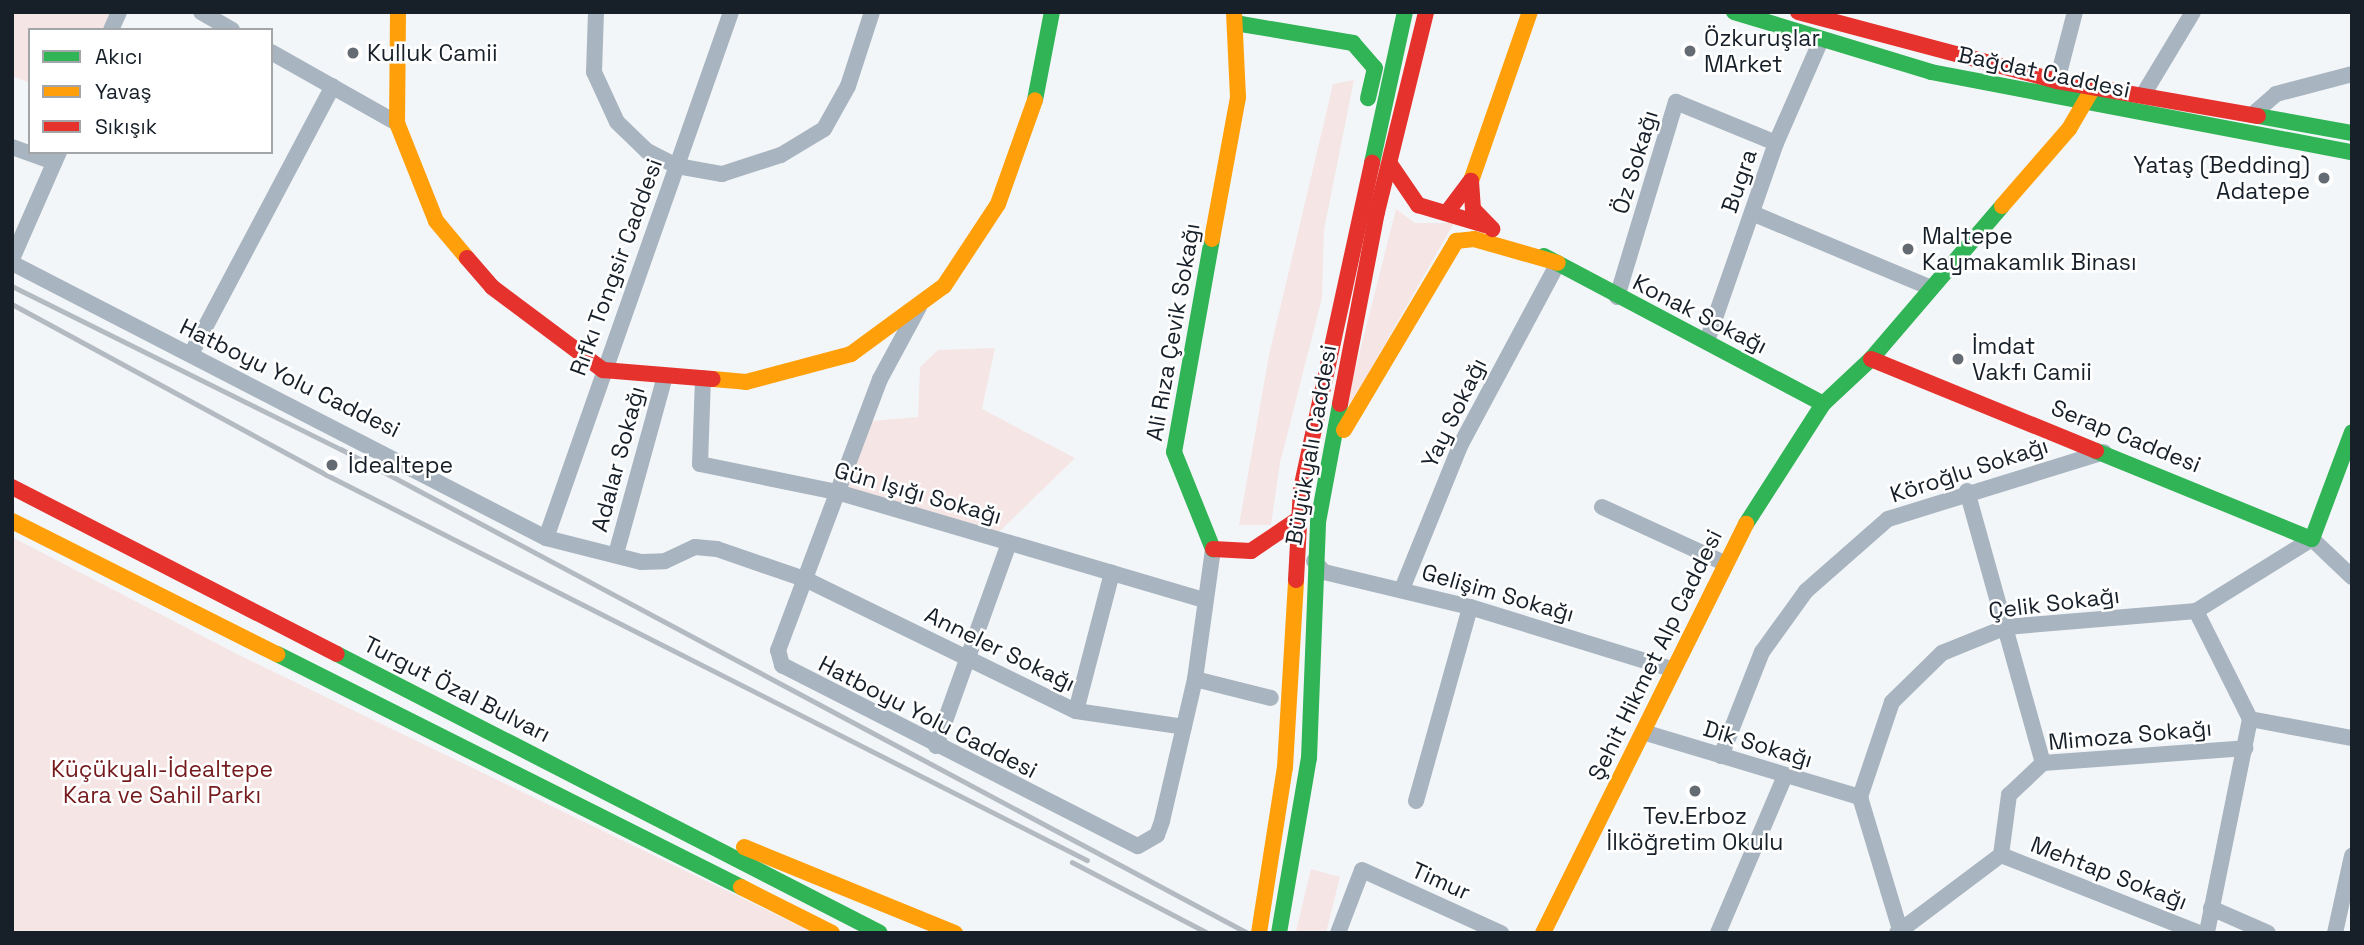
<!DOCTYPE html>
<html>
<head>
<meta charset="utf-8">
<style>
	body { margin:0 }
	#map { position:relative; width:2364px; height:945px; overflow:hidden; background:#f3f6f9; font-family:"Space Grotesk",sans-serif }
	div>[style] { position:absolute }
	.green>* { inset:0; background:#f5e6e5 }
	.street>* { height:16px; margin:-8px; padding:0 8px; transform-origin:8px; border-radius:8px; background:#a8b4bf }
	.fast>* { height:16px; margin:-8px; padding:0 8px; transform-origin:8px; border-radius:8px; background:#30b455 }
	.slow>* { height:16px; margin:-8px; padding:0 8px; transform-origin:8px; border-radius:8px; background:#ff9f0a }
	.jam>* { height:16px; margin:-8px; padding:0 8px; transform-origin:8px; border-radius:8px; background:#e5322d }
	.rail>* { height:4.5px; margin:-2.25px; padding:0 2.25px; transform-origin:2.25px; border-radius:2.25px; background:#b3bac1 }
	.dots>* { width:19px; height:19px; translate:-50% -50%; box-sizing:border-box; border:4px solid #fff; border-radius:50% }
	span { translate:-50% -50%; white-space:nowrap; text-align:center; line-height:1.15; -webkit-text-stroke:5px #fff; paint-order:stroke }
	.poi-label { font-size:23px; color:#172029 }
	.left { translate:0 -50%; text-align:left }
	.right { translate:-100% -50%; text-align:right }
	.street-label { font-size:23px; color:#172029 }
	.park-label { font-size:23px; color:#751b1d }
	.frame { position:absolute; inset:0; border:14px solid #172029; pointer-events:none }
	.legend { position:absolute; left:28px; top:28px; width:245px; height:126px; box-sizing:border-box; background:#fff; border:2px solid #a2a6a9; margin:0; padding:9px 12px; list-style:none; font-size:21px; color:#172029 }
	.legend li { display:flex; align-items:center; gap:14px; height:35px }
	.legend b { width:35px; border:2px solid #a2a6a9 }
</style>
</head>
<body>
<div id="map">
	<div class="green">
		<div style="clip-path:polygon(12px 12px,114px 12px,107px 30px,30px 30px,30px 83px,12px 76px)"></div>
		<div style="clip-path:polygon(1354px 80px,1324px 230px,1322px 298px,1280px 463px,1271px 525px,1239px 525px,1269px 355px,1333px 84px)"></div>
		<div style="clip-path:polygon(1396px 209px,1415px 223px,1454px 223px,1343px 418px)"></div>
		<div style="clip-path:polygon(995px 348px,982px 409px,1075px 458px,999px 532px,846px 487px,870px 421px,918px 417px,920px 367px,938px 350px)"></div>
		<div style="clip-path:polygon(12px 537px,241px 656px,814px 933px,12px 933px)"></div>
		<div style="clip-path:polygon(1311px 869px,1340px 877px,1326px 933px,1296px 931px)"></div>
	</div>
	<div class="street">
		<div style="left:201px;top:12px;width:36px;rotate:30deg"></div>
		<div style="left:596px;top:12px;width:60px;rotate:91.9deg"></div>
		<div style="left:594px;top:72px;width:55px;rotate:65.3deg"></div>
		<div style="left:617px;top:122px;width:42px;rotate:44deg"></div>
		<div style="left:647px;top:151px;width:34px;rotate:27deg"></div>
		<div style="left:677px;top:166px;width:46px;rotate:10.1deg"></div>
		<div style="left:722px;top:174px;width:62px;rotate:-17.9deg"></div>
		<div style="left:781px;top:155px;width:50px;rotate:-31.2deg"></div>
		<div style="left:824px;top:129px;width:49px;rotate:-60.8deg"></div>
		<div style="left:848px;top:86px;width:78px;rotate:-72deg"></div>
		<div style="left:111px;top:30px;width:20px;rotate:-66deg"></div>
		<div style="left:271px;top:52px;width:145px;rotate:29.4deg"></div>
		<div style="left:2057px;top:81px;width:71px;rotate:-75.4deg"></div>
		<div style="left:2143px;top:95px;width:97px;rotate:-58.9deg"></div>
		<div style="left:2252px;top:115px;width:32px;rotate:-41deg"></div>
		<div style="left:2276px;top:94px;width:79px;rotate:-14.7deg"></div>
		<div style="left:12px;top:147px;width:45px;rotate:19.7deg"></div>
		<div style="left:1752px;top:213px;width:192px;rotate:22.7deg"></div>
		<div style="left:12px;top:259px;width:117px;rotate:-66.3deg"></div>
		<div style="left:12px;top:263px;width:601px;rotate:27.25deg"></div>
		<div style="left:546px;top:538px;width:98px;rotate:14.2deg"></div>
		<div style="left:641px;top:562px;width:24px;rotate:-2deg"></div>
		<div style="left:665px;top:561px;width:33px;rotate:-25deg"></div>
		<div style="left:695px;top:547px;width:22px;rotate:5deg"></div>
		<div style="left:717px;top:549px;width:95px;rotate:19deg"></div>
		<div style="left:807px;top:580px;width:299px;rotate:26deg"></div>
		<div style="left:1076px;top:711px;width:109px;rotate:8.4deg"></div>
		<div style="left:1617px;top:297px;width:204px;rotate:-73.2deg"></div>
		<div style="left:1676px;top:102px;width:108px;rotate:22.3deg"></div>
		<div style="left:919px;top:307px;width:82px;rotate:118.4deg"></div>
		<div style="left:880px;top:379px;width:290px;rotate:110.6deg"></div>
		<div style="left:778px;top:650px;width:16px;rotate:75deg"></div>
		<div style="left:782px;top:665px;width:399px;rotate:27deg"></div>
		<div style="left:1138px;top:846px;width:22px;rotate:-30deg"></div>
		<div style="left:1157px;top:835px;width:15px;rotate:-70deg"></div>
		<div style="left:1162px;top:821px;width:146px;rotate:-76.9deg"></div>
		<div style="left:1195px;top:679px;width:131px;rotate:-82.1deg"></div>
		<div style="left:1707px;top:341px;width:210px;rotate:-70.8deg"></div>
		<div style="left:1776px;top:143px;width:112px;rotate:-66.4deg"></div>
		<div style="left:191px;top:354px;width:303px;rotate:-62.1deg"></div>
		<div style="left:703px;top:378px;width:86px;rotate:92deg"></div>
		<div style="left:700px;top:464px;width:140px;rotate:11.6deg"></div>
		<div style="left:837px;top:492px;width:382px;rotate:16.4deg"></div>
		<div style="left:1967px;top:491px;width:282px;rotate:74.4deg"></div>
		<div style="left:1602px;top:507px;width:132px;rotate:24.6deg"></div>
		<div style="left:546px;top:538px;width:558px;rotate:-70.62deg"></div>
		<div style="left:616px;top:554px;width:185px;rotate:-74.6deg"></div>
		<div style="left:1314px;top:561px;width:15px;rotate:48deg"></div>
		<div style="left:1324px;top:572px;width:150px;rotate:13.5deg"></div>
		<div style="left:1470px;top:607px;width:211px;rotate:17.1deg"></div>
		<div style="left:1402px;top:589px;width:157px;rotate:-67.9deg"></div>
		<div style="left:1461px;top:444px;width:205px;rotate:-61.8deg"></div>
		<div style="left:2196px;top:611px;width:121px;rotate:63.4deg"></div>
		<div style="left:2250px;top:719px;width:218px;rotate:101.4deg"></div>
		<div style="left:1195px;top:679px;width:78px;rotate:14deg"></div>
		<div style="left:1076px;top:711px;width:143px;rotate:-75.4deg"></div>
		<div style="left:2250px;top:719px;width:104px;rotate:10.6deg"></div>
		<div style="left:1643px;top:732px;width:227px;rotate:16.7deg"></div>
		<div style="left:936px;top:746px;width:216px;rotate:-70.2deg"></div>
		<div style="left:1721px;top:756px;width:112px;rotate:-68.5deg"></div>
		<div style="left:1762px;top:652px;width:75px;rotate:-54.2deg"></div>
		<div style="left:1806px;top:591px;width:109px;rotate:-41.3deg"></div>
		<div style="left:1888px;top:519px;width:226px;rotate:-17.2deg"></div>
		<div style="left:1416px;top:801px;width:201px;rotate:-74.4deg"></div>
		<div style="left:2001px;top:855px;width:213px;rotate:21.5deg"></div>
		<div style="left:2211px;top:908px;width:62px;rotate:23.7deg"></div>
		<div style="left:1338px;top:933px;width:67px;rotate:-69.1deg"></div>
		<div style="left:1362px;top:870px;width:153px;rotate:24.4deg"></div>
		<div style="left:1718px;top:933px;width:168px;rotate:-66.9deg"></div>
		<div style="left:1897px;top:933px;width:130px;rotate:-36.9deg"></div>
		<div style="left:2001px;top:855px;width:61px;rotate:-82.4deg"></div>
		<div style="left:2009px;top:795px;width:47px;rotate:-43.3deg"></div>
		<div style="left:2043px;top:763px;width:203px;rotate:-4.2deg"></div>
		<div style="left:1901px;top:933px;width:142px;rotate:-106.8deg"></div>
		<div style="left:1860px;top:797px;width:100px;rotate:-71.4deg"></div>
		<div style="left:1892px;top:702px;width:70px;rotate:-44.4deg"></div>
		<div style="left:1942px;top:653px;width:69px;rotate:-22.1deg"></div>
		<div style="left:2006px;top:627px;width:191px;rotate:-4.8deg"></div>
		<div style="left:2196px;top:611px;width:137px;rotate:-31.8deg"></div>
		<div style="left:2312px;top:539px;width:55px;rotate:43.5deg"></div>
		<div style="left:2335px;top:933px;width:79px;rotate:-77.6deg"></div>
	</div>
	<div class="fast">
		<div style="left:1734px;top:12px;width:206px;rotate:16.9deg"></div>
		<div style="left:1931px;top:72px;width:429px;rotate:10.8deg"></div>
		<div style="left:1235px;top:23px;width:120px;rotate:9.6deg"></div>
		<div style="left:1353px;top:43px;width:33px;rotate:49deg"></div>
		<div style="left:1375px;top:68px;width:31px;rotate:103deg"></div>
		<div style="left:1035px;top:100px;width:90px;rotate:-79.1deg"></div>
		<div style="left:2258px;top:116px;width:96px;rotate:10.3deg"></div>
		<div style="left:1372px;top:163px;width:155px;rotate:-77.7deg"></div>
		<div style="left:1212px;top:239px;width:216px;rotate:100.1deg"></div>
		<div style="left:1174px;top:452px;width:105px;rotate:68.1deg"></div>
		<div style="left:1544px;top:256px;width:316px;rotate:27.9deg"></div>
		<div style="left:2096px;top:451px;width:233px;rotate:22.2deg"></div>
		<div style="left:2312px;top:539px;width:114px;rotate:-69.5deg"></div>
		<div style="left:1746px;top:524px;width:143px;rotate:-57.3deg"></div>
		<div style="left:1823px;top:404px;width:66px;rotate:-43.2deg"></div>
		<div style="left:1871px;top:359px;width:201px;rotate:-49.4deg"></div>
		<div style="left:277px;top:654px;width:519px;rotate:26.66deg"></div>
		<div style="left:337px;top:654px;width:610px;rotate:27.19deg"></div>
		<div style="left:1279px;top:933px;width:178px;rotate:-80.3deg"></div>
		<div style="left:1309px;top:758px;width:236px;rotate:-87.8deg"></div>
		<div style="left:1318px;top:522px;width:120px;rotate:-79.4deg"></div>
	</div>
	<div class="slow">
		<div style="left:398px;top:12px;width:111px;rotate:90.5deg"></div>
		<div style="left:397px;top:123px;width:105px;rotate:68.3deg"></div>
		<div style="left:436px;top:221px;width:48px;rotate:50deg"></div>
		<div style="left:1471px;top:181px;width:179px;rotate:-70.8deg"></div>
		<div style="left:2002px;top:206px;width:102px;rotate:-49deg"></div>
		<div style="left:2069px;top:129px;width:48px;rotate:-59.7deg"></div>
		<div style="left:1212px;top:239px;width:144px;rotate:-79.6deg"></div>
		<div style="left:1238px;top:97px;width:85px;rotate:-92.7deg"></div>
		<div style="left:713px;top:379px;width:33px;rotate:5deg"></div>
		<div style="left:746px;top:382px;width:109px;rotate:-14.9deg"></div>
		<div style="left:851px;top:354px;width:115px;rotate:-36.2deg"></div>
		<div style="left:944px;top:286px;width:98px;rotate:-56.6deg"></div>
		<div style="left:998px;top:204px;width:110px;rotate:-70.4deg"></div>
		<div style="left:1344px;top:430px;width:220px;rotate:-59.3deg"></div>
		<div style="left:1456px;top:241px;width:18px;rotate:-6deg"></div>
		<div style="left:1474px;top:239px;width:87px;rotate:15.9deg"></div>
		<div style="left:12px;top:521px;width:297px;rotate:26.7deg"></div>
		<div style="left:744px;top:847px;width:228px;rotate:22.2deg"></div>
		<div style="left:741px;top:887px;width:102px;rotate:26.8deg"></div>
		<div style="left:1259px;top:933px;width:168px;rotate:-81.1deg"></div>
		<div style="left:1285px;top:767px;width:187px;rotate:-86.6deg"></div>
		<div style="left:1543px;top:933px;width:457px;rotate:-63.6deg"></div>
	</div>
	<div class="jam">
		<div style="left:1798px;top:12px;width:268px;rotate:14.9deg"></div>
		<div style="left:2057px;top:81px;width:204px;rotate:9.9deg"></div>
		<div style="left:1390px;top:164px;width:50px;rotate:55.7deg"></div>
		<div style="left:1418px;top:205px;width:70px;rotate:16.6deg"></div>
		<div style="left:1448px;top:211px;width:38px;rotate:-53deg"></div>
		<div style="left:1471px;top:181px;width:28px;rotate:86deg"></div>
		<div style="left:1473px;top:209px;width:28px;rotate:46deg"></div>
		<div style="left:467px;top:258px;width:38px;rotate:49deg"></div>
		<div style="left:492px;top:287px;width:139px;rotate:36.8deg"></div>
		<div style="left:603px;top:370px;width:110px;rotate:4.7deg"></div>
		<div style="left:1871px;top:359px;width:243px;rotate:22.2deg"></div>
		<div style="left:1340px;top:404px;width:196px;rotate:-79.1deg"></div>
		<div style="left:1377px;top:212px;width:206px;rotate:-76.2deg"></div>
		<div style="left:12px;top:487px;width:365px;rotate:27.2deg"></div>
		<div style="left:1213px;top:549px;width:38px;rotate:3deg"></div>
		<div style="left:1251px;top:551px;width:55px;rotate:-34deg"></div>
		<div style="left:1296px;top:580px;width:91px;rotate:-86.9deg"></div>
		<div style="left:1301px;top:489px;width:334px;rotate:-77.7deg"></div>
	</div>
	<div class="rail">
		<div style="left:12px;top:286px;width:367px;rotate:26.4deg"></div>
		<div style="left:341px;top:449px;width:1028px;rotate:28.09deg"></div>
		<div style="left:12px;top:304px;width:358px;rotate:28.5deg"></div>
		<div style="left:327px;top:475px;width:852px;rotate:26.87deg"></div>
		<div style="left:1072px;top:862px;width:153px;rotate:27.6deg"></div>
	</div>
	<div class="dots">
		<div style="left:1690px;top:51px;background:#646b72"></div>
		<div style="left:353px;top:53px;background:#646b72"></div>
		<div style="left:2324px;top:178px;background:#646b72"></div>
		<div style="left:1908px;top:249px;background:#646b72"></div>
		<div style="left:1958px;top:359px;background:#646b72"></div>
		<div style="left:332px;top:465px;background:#646b72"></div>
		<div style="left:1695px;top:791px;background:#646b72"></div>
	</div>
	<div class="poi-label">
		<span class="left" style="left:1704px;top:51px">Özkuruşlar<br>MArket</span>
		<span class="left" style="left:367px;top:53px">Kulluk Camii</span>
		<span class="right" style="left:2310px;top:178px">Yataş (Bedding)<br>Adatepe</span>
		<span class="left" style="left:1922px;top:249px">Maltepe<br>Kaymakamlık Binası</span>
		<span class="left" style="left:1972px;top:359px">İmdat<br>Vakfı Camii</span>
		<span class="left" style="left:348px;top:465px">İdealtepe</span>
		<span style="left:1695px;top:829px">Tev.Erboz<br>İlköğretim Okulu</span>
	</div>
	<div class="street-label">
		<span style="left:2044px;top:72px;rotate:12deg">Bağdat Caddesi</span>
		<span style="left:1635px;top:162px;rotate:-73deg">Öz Sokağı</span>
		<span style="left:1739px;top:181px;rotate:-71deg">Bugra</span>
		<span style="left:616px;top:267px;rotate:-70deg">Rıfkı Tongsir Caddesi</span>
		<span style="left:1700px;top:314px;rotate:27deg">Konak Sokağı</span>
		<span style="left:1173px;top:332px;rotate:-80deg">Ali Rıza Çevik Sokağı</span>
		<span style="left:290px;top:378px;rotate:26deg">Hatboyu Yolu Caddesi</span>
		<span style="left:1454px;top:413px;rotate:-64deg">Yay Sokağı</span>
		<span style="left:2126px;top:436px;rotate:22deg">Serap Caddesi</span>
		<span style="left:1311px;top:445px;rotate:-80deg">Büyükyalı Caddesi</span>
		<span style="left:618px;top:459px;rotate:-75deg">Adalar Sokağı</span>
		<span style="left:1969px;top:470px;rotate:-18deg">Köroğlu Sokağı</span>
		<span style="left:918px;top:493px;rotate:16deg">Gün Işığı Sokağı</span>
		<span style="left:1498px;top:593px;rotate:16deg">Gelişim Sokağı</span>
		<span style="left:2054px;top:603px;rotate:-7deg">Çelik Sokağı</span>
		<span style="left:1000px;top:649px;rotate:26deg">Anneler Sokağı</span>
		<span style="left:1655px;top:655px;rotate:-64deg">Şehit Hikmet Alp Caddesi</span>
		<span style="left:457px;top:689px;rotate:27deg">Turgut Özal Bulvarı</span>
		<span style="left:928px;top:717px;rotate:27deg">Hatboyu Yolu Caddesi</span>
		<span style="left:2130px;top:735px;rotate:-5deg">Mimoza Sokağı</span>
		<span style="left:1758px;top:744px;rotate:17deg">Dik Sokağı</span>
		<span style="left:2109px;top:873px;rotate:21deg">Mehtap Sokağı</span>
		<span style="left:1441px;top:881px;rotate:24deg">Timur</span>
	</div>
	<div class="park-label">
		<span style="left:162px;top:782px">Küçükyalı-İdealtepe<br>Kara ve Sahil Parkı</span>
	</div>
	<div class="frame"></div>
	<ul class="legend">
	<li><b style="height:9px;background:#30b455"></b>Akıcı</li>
	<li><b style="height:9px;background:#ff9f0a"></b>Yavaş</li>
	<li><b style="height:9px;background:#e5322d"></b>Sıkışık</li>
	</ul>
</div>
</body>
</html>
